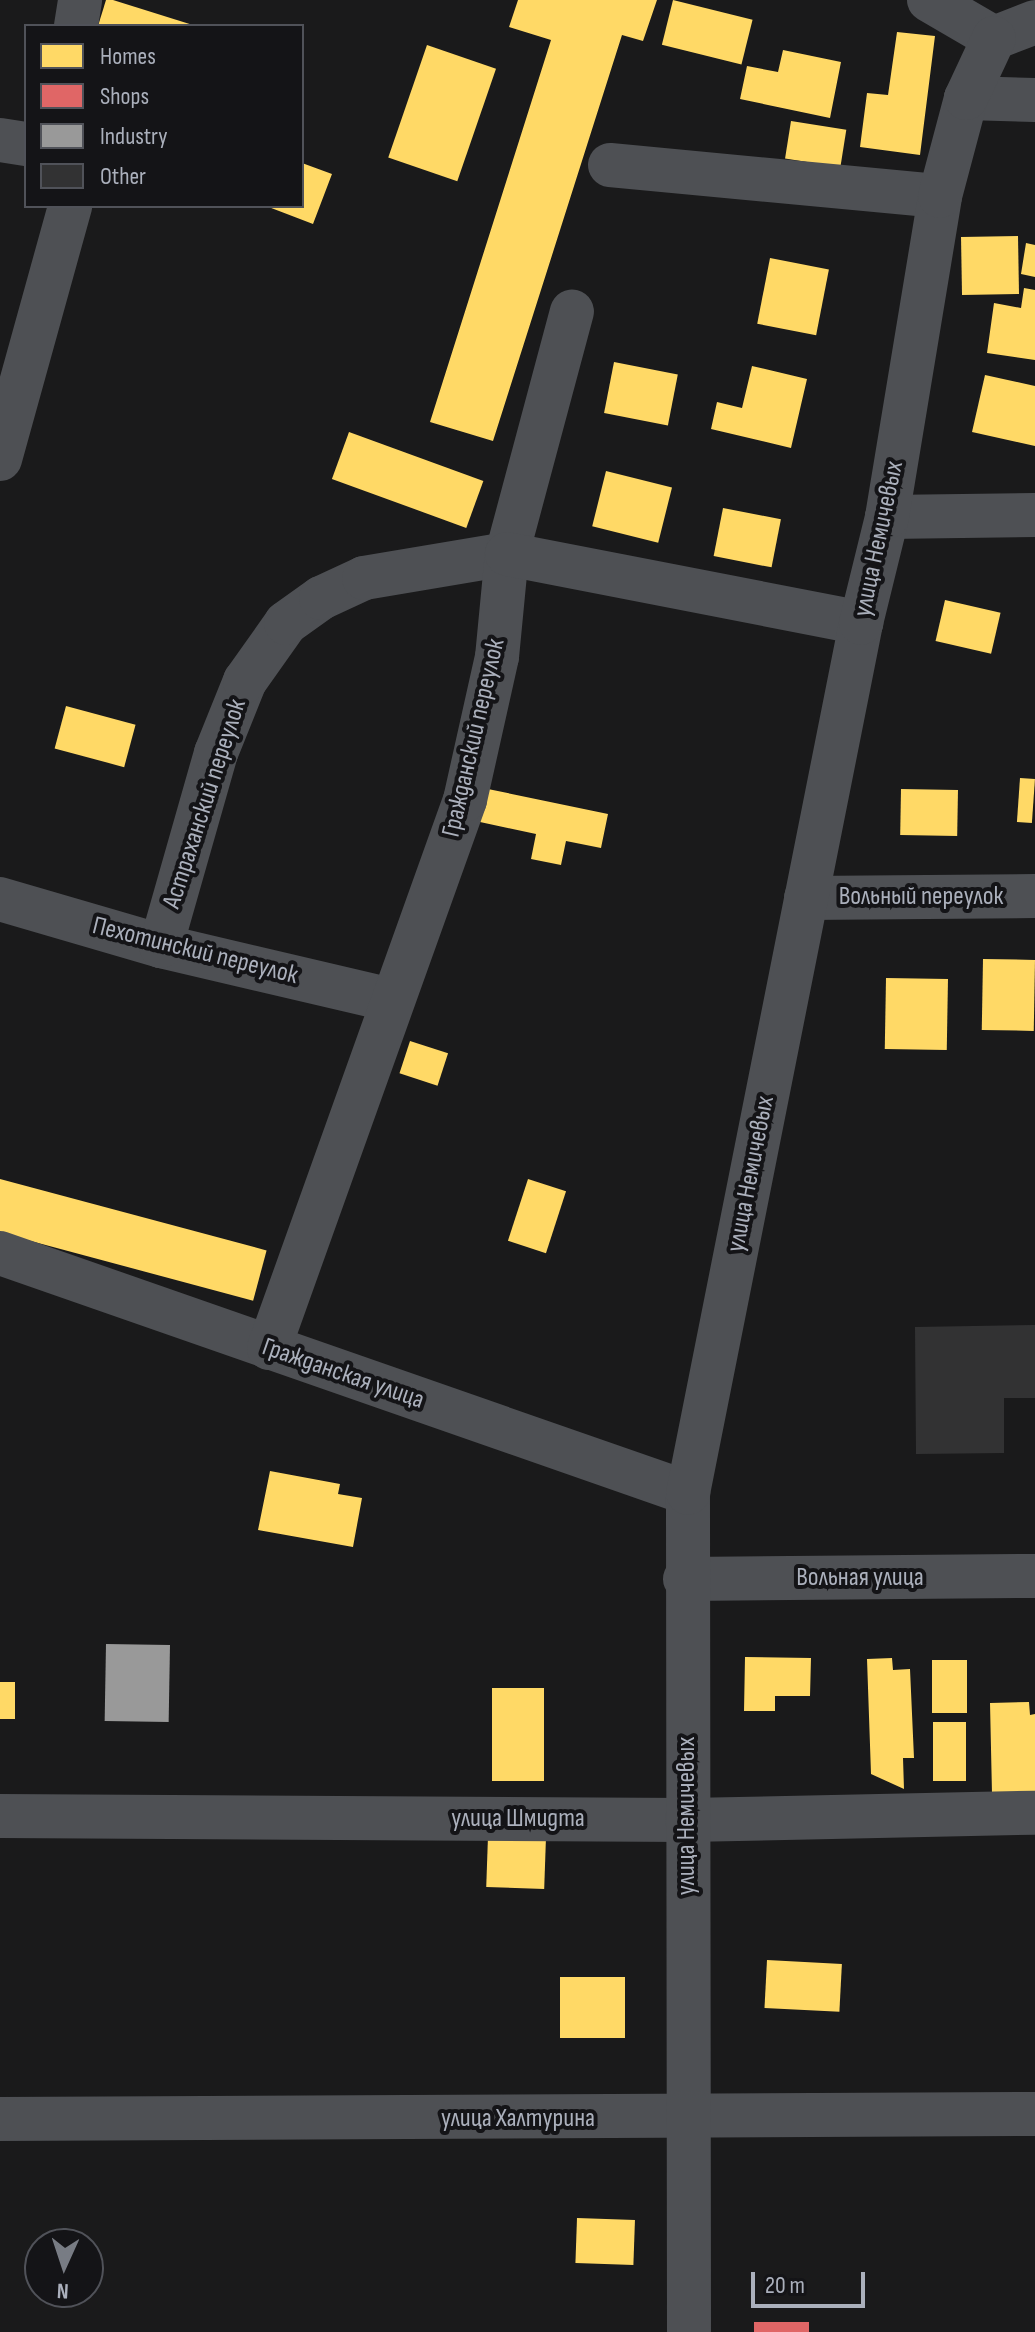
<!DOCTYPE html>
<meta charset="utf-8">
<style>
body{margin:0}
#map{position:relative;width:1035px;height:2332px;overflow:hidden;background:#1a1a1b;font-family:"Sofia Sans Condensed",sans-serif}
div>[style]{position:absolute}
.homes>*{inset:0;background:#ffd966;transform-origin:0 0}
.shops>*{inset:0;background:#e06666;transform-origin:0 0}
.industry>*{inset:0;background:#999;transform-origin:0 0}
.building>*{inset:0;background:#323233}
.minor>*{height:44px;margin:-22px;padding:0 22px;transform-origin:22px;border-radius:22px;background:#4e5054}
span{translate:-50% -50%;white-space:nowrap;text-align:center;line-height:1.15;-webkit-text-stroke:8px #141417;paint-order:stroke}
.street-label{font-size:26px;color:#abb0bc}
.legend{position:absolute;left:24px;top:24px;width:280px;height:184px;box-sizing:border-box;background:#141417;border:2px solid #505259;margin:0;padding:10px 14px;list-style:none;font-size:24px;color:#abb0bc}
.legend li{display:flex;align-items:center;gap:16px;height:40px}
.legend b{width:40px;border:2px solid #505259}
.north{position:absolute;left:24px;top:2228px;width:80px;height:80px;box-sizing:border-box;background:#141417;border:2px solid #505259;border-radius:50%;rotate:183deg;font-size:22px;font-weight:700;line-height:32px;text-align:center;color:#abb0bc}
.north::after{content:'';display:block;margin:auto;width:28px;height:36px;background:#787c84;clip-path:polygon(50% 0,100% 100%,50% 72%,0 100%)}
.scale{position:absolute;left:751px;top:2272px;width:114px;height:36px;box-sizing:border-box;border:4px solid #abb0bc;border-top:0;padding-left:10px;font-size:24px;line-height:28px;white-space:nowrap;color:#abb0bc;-webkit-text-stroke:6px #141417;paint-order:stroke}
</style>
<div id="map">
<div class="homes">
<div style="clip-path:polygon(106px 0,113px 0,196px 26px,98px 26px)"></div>
<div style="clip-path:polygon(518px 0,657px 0,643px 41px,622px 35px,493px 441px,430px 422px,551px 40px,509px 27px)"></div>
<div style="left:673px;top:0;width:82px;height:46px;rotate:14deg"></div>
<div style="clip-path:polygon(897px 32px,935px 36px,920px 155px,860px 147px,867px 93px,888px 95px)"></div>
<div style="left:427px;top:45px;width:73px;height:119px;rotate:19deg"></div>
<div style="clip-path:polygon(783px 50px,841px 62px,830px 118px,740px 99px,747px 66px,778px 72px)"></div>
<div style="left:791px;top:121px;width:56px;height:38px;rotate:9deg"></div>
<div style="clip-path:polygon(302px 163px,332px 174px,313px 224px,266px 206px,302px 206px)"></div>
<div style="left:1018px;top:236px;width:58px;height:57px;rotate:89deg"></div>
<div style="clip-path:polygon(1026px 243px,1035px 245px,1035px 277px,1021px 274px)"></div>
<div style="left:770px;top:258px;width:60px;height:67px;rotate:11deg"></div>
<div style="clip-path:polygon(1024px 288px,1035px 290px,1035px 360px,987px 353px,994px 303px,1021px 308px)"></div>
<div style="left:614px;top:362px;width:65px;height:52px;rotate:11deg"></div>
<div style="clip-path:polygon(752px 366px,807px 379px,791px 448px,711px 429px,717px 402px,742px 408px)"></div>
<div style="clip-path:polygon(985px 375px,1035px 386px,1035px 446px,972px 432px)"></div>
<div style="left:349px;top:432px;width:143px;height:50px;rotate:20deg"></div>
<div style="left:606px;top:471px;width:68px;height:57px;rotate:14deg"></div>
<div style="left:723px;top:508px;width:59px;height:49px;rotate:11deg"></div>
<div style="left:945px;top:600px;width:57px;height:42px;rotate:13deg"></div>
<div style="left:66px;top:706px;width:72px;height:44px;rotate:15deg"></div>
<div style="left:1020px;top:778px;width:15px;height:44px;rotate:4deg"></div>
<div style="clip-path:polygon(488px 789px,608px 814px,601px 848px,566px 841px,561px 865px,531px 859px,536px 834px,480px 822px)"></div>
<div style="left:901px;top:789px;width:57px;height:46px;rotate:1deg"></div>
<div style="left:983px;top:959px;width:52px;height:71px;rotate:1deg"></div>
<div style="left:886px;top:978px;width:62px;height:71px;rotate:1deg"></div>
<div style="left:410px;top:1041px;width:40px;height:34px;rotate:18deg"></div>
<div style="left:0;top:1179px;width:276px;height:52px;rotate:15deg"></div>
<div style="left:528px;top:1179px;width:40px;height:65px;rotate:18deg"></div>
<div style="clip-path:polygon(270px 1471px,340px 1484px,338px 1494px,362px 1498px,353px 1547px,258px 1530px)"></div>
<div style="clip-path:polygon(745px 1657px,811px 1658px,810px 1696px,775px 1696px,775px 1711px,744px 1711px)"></div>
<div style="clip-path:polygon(892px 1658px,893px 1670px,910px 1669px,914px 1758px,903px 1758px,904px 1789px,871px 1774px,867px 1659px)"></div>
<div style="left:932px;top:1660px;width:35px;height:53px"></div>
<div style="left:0;top:1682px;width:15px;height:37px"></div>
<div style="left:492px;top:1688px;width:52px;height:93px"></div>
<div style="clip-path:polygon(1029px 1702px,1030px 1715px,1035px 1714px,1035px 1793px,992px 1794px,990px 1703px)"></div>
<div style="left:933px;top:1722px;width:33px;height:59px"></div>
<div style="left:488px;top:1836px;width:58px;height:51px;rotate:2deg"></div>
<div style="left:767px;top:1960px;width:75px;height:48px;rotate:3deg"></div>
<div style="left:560px;top:1977px;width:65px;height:61px"></div>
<div style="left:577px;top:2218px;width:58px;height:45px;rotate:2deg"></div>
</div>
<div class="shops">
<div style="left:754px;top:2322px;width:55px;height:10px"></div>
</div>
<div class="industry">
<div style="left:106px;top:1644px;width:64px;height:77px;rotate:1deg"></div>
</div>
<div class="building">
<div style="clip-path:polygon(1035px 1325px,1035px 1398px,1004px 1398px,1004px 1453px,916px 1454px,915px 1327px)"></div>
</div>
<div class="minor">
<div style="left:929px;top:0;width:75px;rotate:30.3deg"></div>
<div style="left:76px;top:26px;width:26px;rotate:-81deg"></div>
<div style="left:994px;top:38px;width:44px;rotate:-21.3deg"></div>
<div style="left:966px;top:98px;width:69px;rotate:1.7deg"></div>
<div style="left:0;top:140px;width:26px;rotate:9deg"></div>
<div style="left:610px;top:165px;width:331px;rotate:5.4deg"></div>
<div style="left:0;top:459px;width:263px;rotate:-74.5deg"></div>
<div style="left:887px;top:517px;width:148px;rotate:-0.8deg"></div>
<div style="left:806px;top:898px;width:229px;rotate:-0.5deg"></div>
<div style="left:0;top:899px;width:168px;rotate:16.3deg"></div>
<div style="left:161px;top:946px;width:236px;rotate:13.2deg"></div>
<div style="left:161px;top:946px;width:201px;rotate:-74.1deg"></div>
<div style="left:216px;top:753px;width:78px;rotate:-68.1deg"></div>
<div style="left:245px;top:681px;width:71px;rotate:-54.7deg"></div>
<div style="left:286px;top:623px;width:43px;rotate:-35.5deg"></div>
<div style="left:321px;top:598px;width:47px;rotate:-24.9deg"></div>
<div style="left:364px;top:578px;width:145px;rotate:-9.5deg"></div>
<div style="left:507px;top:554px;width:251px;rotate:-75deg"></div>
<div style="left:0;top:1253px;width:729px;rotate:19.23deg"></div>
<div style="left:269px;top:1348px;width:582px;rotate:-70.32deg"></div>
<div style="left:465px;top:800px;width:147px;rotate:-77.4deg"></div>
<div style="left:497px;top:657px;width:103px;rotate:-84.5deg"></div>
<div style="left:507px;top:554px;width:361px;rotate:11deg"></div>
<div style="left:685px;top:1579px;width:350px;rotate:-0.5deg"></div>
<div style="left:0;top:1816px;width:687px;rotate:0.33deg"></div>
<div style="left:687px;top:1820px;width:348px;rotate:-1.2deg"></div>
<div style="left:0;top:2119px;width:1035px;rotate:-0.28deg"></div>
<div style="left:689px;top:2332px;width:839px;rotate:-90.07deg"></div>
<div style="left:688px;top:1493px;width:887px;rotate:-78.75deg"></div>
<div style="left:861px;top:623px;width:109px;rotate:-76.2deg"></div>
<div style="left:887px;top:517px;width:325px;rotate:-80.6deg"></div>
<div style="left:940px;top:196px;width:101px;rotate:-75.1deg"></div>
<div style="left:966px;top:98px;width:66px;rotate:-65deg"></div>
</div>
<div class="street-label">
<span style="left:879px;top:539px;rotate:-78deg">улица Немичевых</span>
<span style="left:474px;top:738px;rotate:-77deg">Гражданский переулок</span>
<span style="left:205px;top:804px;rotate:-72deg">Астраханский переулок</span>
<span style="left:921px;top:897px">Вольный переулок</span>
<span style="left:195px;top:951px;rotate:14deg">Пехотинский переулок</span>
<span style="left:751px;top:1174px;rotate:-79deg">улица Немичевых</span>
<span style="left:343px;top:1374px;rotate:19deg">Гражданская улица</span>
<span style="left:860px;top:1578px">Вольная улица</span>
<span style="left:687px;top:1816px;rotate:-90deg">улица Немичевых</span>
<span style="left:518px;top:1819px">улица Шмидта</span>
<span style="left:518px;top:2119px">улица Халтурина</span>
</div>
<ul class="legend">
<li><b style="height:22px;background:#ffd966"></b>Homes</li>
<li><b style="height:22px;background:#e06666"></b>Shops</li>
<li><b style="height:22px;background:#999"></b>Industry</li>
<li><b style="height:22px;background:#323233"></b>Other</li>
</ul>
<div class="north">N</div>
<div class="scale">20 m</div>
</div>
